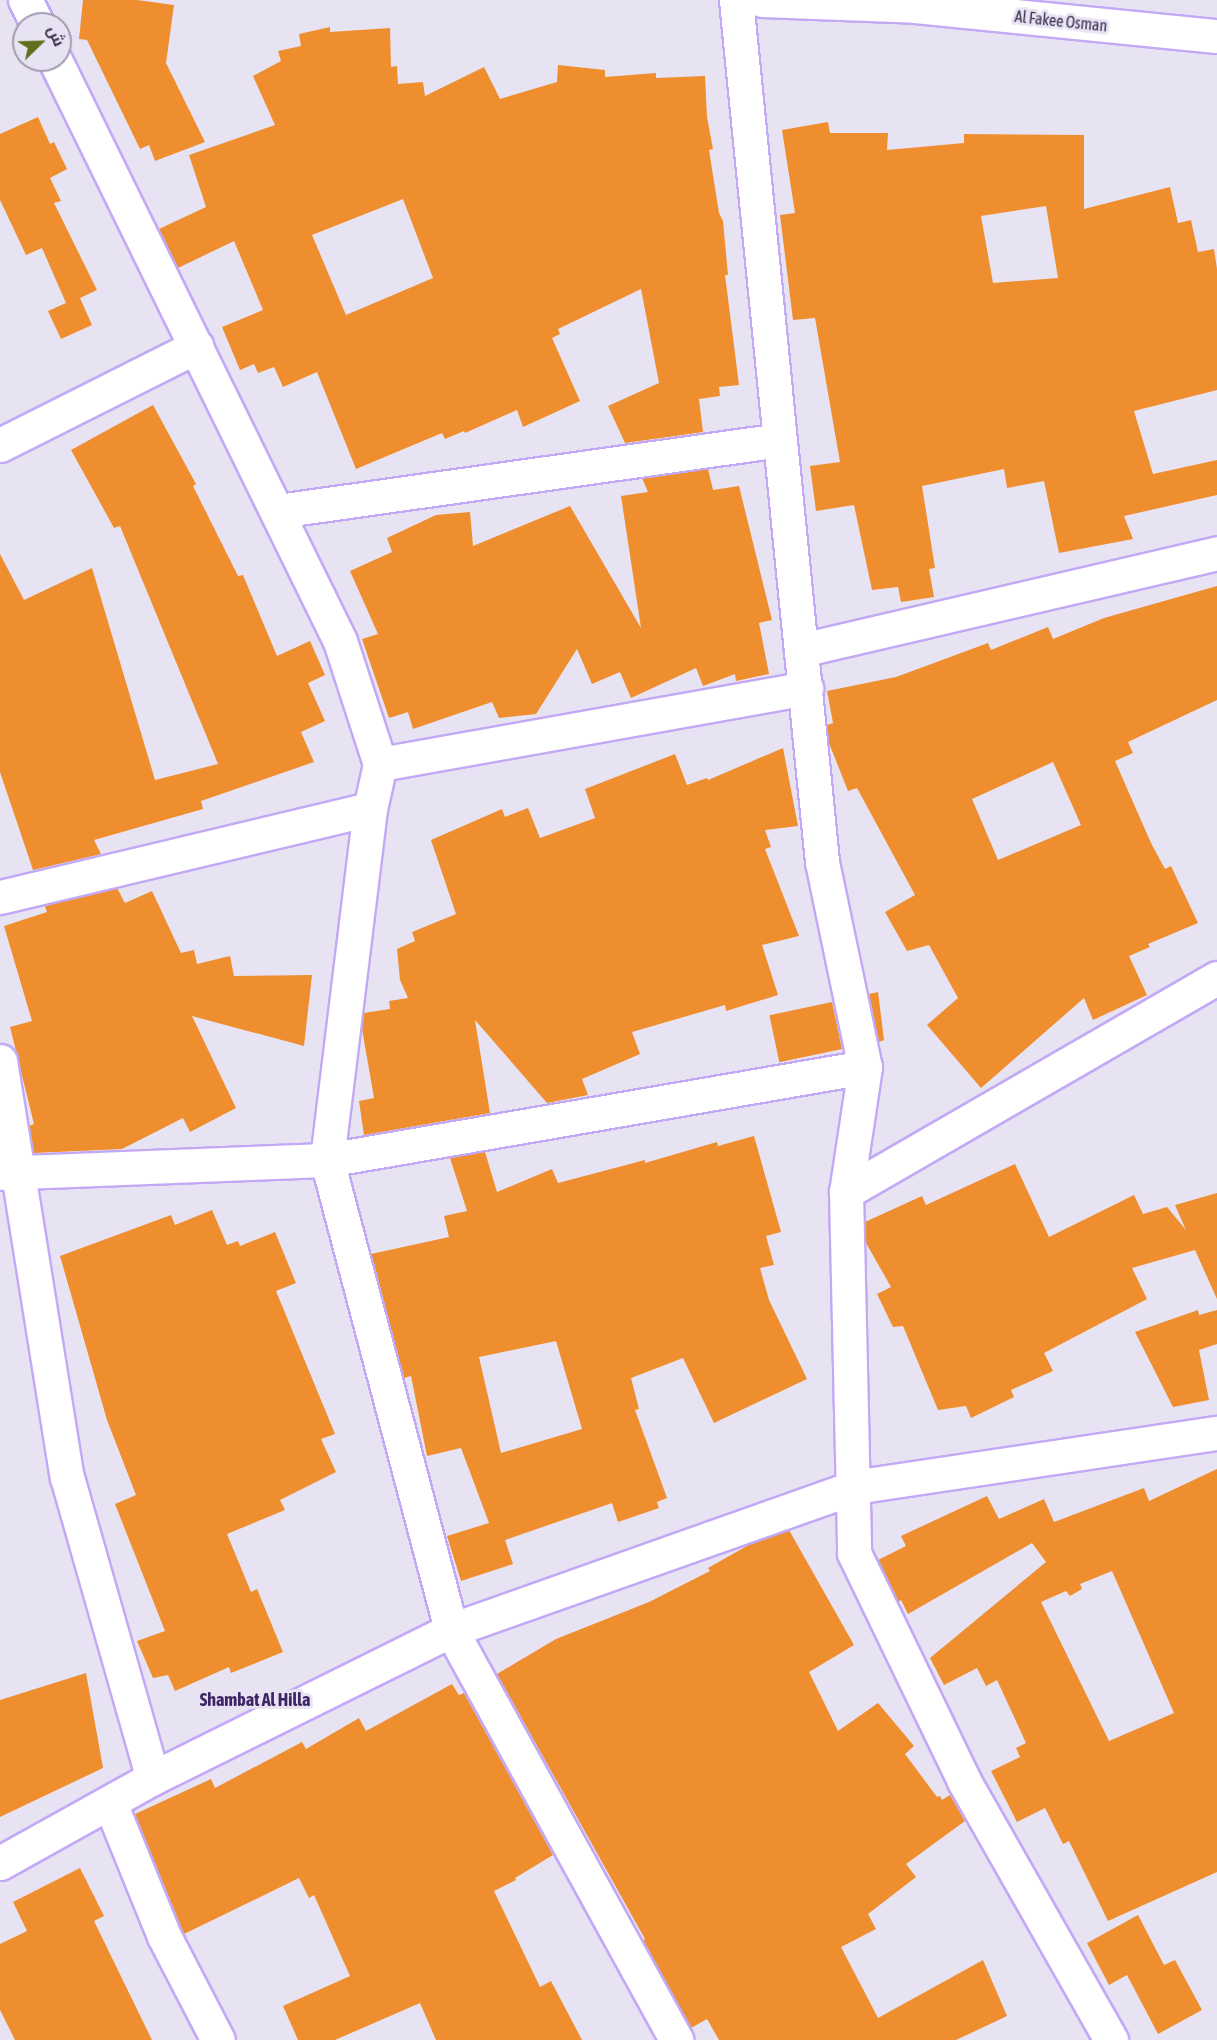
<!DOCTYPE html>
<meta charset="utf-8">
<style>
body{margin:0}
#map{position:relative;width:1217px;height:2040px;overflow:hidden;background:#e8e3f3;font-family:"Asap Condensed",Cairo,sans-serif}
div>[style]{position:absolute}
.building>*{inset:0;background:#ef8e2f;transform-origin:0 0}
.roads{filter:drop-shadow(2px 0 #c3a9f5) drop-shadow(-2px 0 #c3a9f5) drop-shadow(0 2px #c3a9f5) drop-shadow(0 -2px #c3a9f5)}
.street>*{height:33px;margin:-16.5px;padding:0 16.5px;transform-origin:16.5px;border-radius:16.5px;background:#fff}
.secondary>*{height:33px;margin:-16.5px;padding:0 16.5px;transform-origin:16.5px;border-radius:16.5px;background:#fff}
span{translate:-50% -50%;white-space:nowrap;text-align:center;line-height:1.15;-webkit-text-stroke:6px #e8e3f3;paint-order:stroke}
.street-label{font-size:16px;color:#392e4c}
.neighbourhood-label{font-size:18px;color:#3f2565;font-weight:700}
.north{position:absolute;left:12px;top:12px;width:60px;height:60px;box-sizing:border-box;background:#e8e3f3;border:2px solid #a29bb0;border-radius:50%;rotate:67deg;font-size:16px;font-weight:700;line-height:24px;text-align:center;color:#392e4c}
.north::after{content:'';display:block;margin:auto;width:21px;height:27px;background:#5f6f1b;clip-path:polygon(50% 0,100% 100%,50% 72%,0 100%)}
</style>
<div id="map">
<div class="building">
<div style="clip-path:polygon(83px 0,137px 0,174px 5px,166px 63px,205px 142px,155px 161px,149px 145px,140px 149px,87px 40px,79px 39px)"></div>
<div style="clip-path:polygon(evenodd,330px 27px,330px 32px,390px 28px,391px 67px,397px 66px,398px 84px,423px 82px,425px 96px,484px 67px,500px 99px,557px 82px,558px 65px,605px 70px,605px 77px,656px 73px,656px 78px,705px 76px,707px 117px,713px 149px,709px 150px,719px 213px,723px 221px,728px 275px,725px 275px,739px 385px,719px 387px,720px 396px,699px 399px,703px 432px,625px 443px,608px 406px,659px 383px,641px 289px,558px 329px,560px 334px,552px 338px,580px 401px,523px 427px,517px 410px,465px 433px,464px 431px,445px 439px,442px 433px,356px 469px,317px 372px,283px 387px,274px 367px,258px 373px,254px 364px,240px 370px,222px 327px,263px 310px,234px 241px,178px 268px,159px 229px,206px 207px,189px 155px,275px 125px,253px 76px,281px 61px,278px 51px,301px 46px,299px 34px,330px 27px,403px 199px,433px 278px,346px 315px,312px 235px,403px 199px)"></div>
<div style="clip-path:polygon(38px 117px,50px 144px,54px 142px,67px 169px,50px 178px,61px 201px,54px 203px,97px 290px,80px 298px,92px 325px,61px 339px,48px 311px,66px 303px,42px 248px,26px 255px,0 200px,0 134px)"></div>
<div style="clip-path:polygon(evenodd,828px 122px,830px 133px,888px 133px,887px 150px,964px 143px,964px 134px,1084px 135px,1084px 209px,1170px 187px,1178px 223px,1191px 220px,1198px 252px,1214px 249px,1217px 269px,1217px 390px,1134px 411px,1153px 474px,1217px 460px,1217px 495px,1124px 516px,1133px 539px,1059px 553px,1044px 481px,1007px 488px,1004px 469px,922px 486px,935px 568px,929px 569px,934px 597px,901px 602px,898px 587px,872px 590px,854px 505px,816px 511px,810px 466px,840px 462px,815px 318px,793px 320px,780px 215px,795px 213px,782px 130px,828px 122px,1046px 206px,1058px 278px,993px 283px,981px 216px,1046px 206px)"></div>
<div style="clip-path:polygon(153px 405px,196px 484px,193px 486px,238px 576px,243px 575px,277px 656px,310px 641px,325px 675px,308px 683px,325px 721px,301px 732px,314px 762px,201px 801px,203px 809px,94px 840px,101px 854px,33px 870px,0 772px,0 554px,24px 600px,92px 568px,155px 780px,218px 764px,120px 526px,114px 528px,71px 450px)"></div>
<div style="clip-path:polygon(708px 469px,713px 490px,739px 486px,772px 620px,759px 623px,769px 674px,736px 681px,735px 674px,703px 686px,696px 668px,631px 698px,620px 672px,592px 684px,577px 649px,536px 714px,499px 718px,492px 702px,413px 729px,408px 712px,389px 718px,362px 639px,378px 634px,350px 571px,392px 552px,387px 538px,436px 515px,470px 512px,473px 546px,570px 506px,641px 628px,621px 496px,648px 492px,642px 478px)"></div>
<div style="clip-path:polygon(evenodd,1217px 586px,1217px 700px,1128px 742px,1133px 753px,1115px 761px,1151px 843px,1165px 869px,1171px 866px,1198px 923px,1148px 944px,1150px 947px,1129px 956px,1147px 995px,1093px 1020px,1084px 998px,981px 1088px,927px 1025px,958px 998px,929px 945px,907px 951px,885px 912px,915px 895px,857px 788px,848px 791px,829px 743px,827px 725px,833px 723px,827px 691px,896px 677px,988px 643px,991px 650px,1048px 627px,1053px 639px,1104px 618px,1217px 586px,1053px 762px,1081px 825px,998px 860px,972px 799px,1053px 762px)"></div>
<div style="clip-path:polygon(783px 748px,798px 826px,765px 830px,771px 847px,765px 849px,799px 936px,762px 945px,778px 995px,726px 1011px,725px 1005px,632px 1032px,640px 1054px,582px 1079px,588px 1095px,547px 1103px,475px 1020px,490px 1113px,364px 1135px,359px 1101px,374px 1098px,362px 1029px,364px 1013px,390px 1009px,389px 1001px,408px 998px,400px 980px,397px 949px,415px 941px,412px 932px,456px 914px,431px 840px,502px 809px,505px 817px,528px 808px,540px 838px,595px 818px,585px 789px,675px 754px,687px 785px,707px 778px,708px 780px)"></div>
<div style="clip-path:polygon(117px 888px,125px 903px,152px 891px,181px 953px,194px 950px,197px 964px,230px 956px,234px 976px,312px 975px,304px 1046px,192px 1016px,236px 1108px,190px 1132px,183px 1118px,122px 1149px,34px 1153px,29px 1126px,34px 1124px,10px 1027px,32px 1021px,4px 926px,47px 912px,45px 906px)"></div>
<div style="clip-path:polygon(878px 992px,884px 1040px,879px 1042px,869px 994px)"></div>
<div style="left:832px;top:1002px;width:48px;height:64px;rotate:78deg"></div>
<div style="clip-path:polygon(evenodd,754px 1136px,781px 1232px,766px 1236px,774px 1265px,760px 1268px,769px 1300px,807px 1379px,714px 1423px,683px 1358px,631px 1378px,639px 1409px,635px 1410px,667px 1498px,657px 1502px,659px 1508px,618px 1522px,612px 1503px,505px 1540px,513px 1564px,461px 1581px,447px 1536px,489px 1523px,461px 1448px,427px 1456px,411px 1376px,404px 1378px,371px 1254px,449px 1237px,444px 1216px,467px 1211px,450px 1158px,485px 1152px,497px 1192px,552px 1169px,558px 1183px,645px 1160px,645px 1163px,717px 1142px,718px 1146px,754px 1136px,556px 1341px,582px 1429px,501px 1453px,479px 1357px,556px 1341px)"></div>
<div style="clip-path:polygon(1015px 1164px,1049px 1237px,1134px 1195px,1143px 1214px,1167px 1207px,1186px 1230px,1175px 1205px,1217px 1193px,1217px 1299px,1195px 1250px,1132px 1268px,1147px 1299px,1044px 1353px,1053px 1371px,1011px 1390px,1014px 1397px,971px 1418px,966px 1406px,938px 1410px,903px 1326px,893px 1327px,877px 1294px,891px 1287px,866px 1243px,865px 1222px,922px 1196px,926px 1205px)"></div>
<div style="clip-path:polygon(212px 1210px,227px 1245px,238px 1241px,240px 1246px,275px 1232px,296px 1283px,276px 1291px,335px 1434px,321px 1439px,336px 1472px,280px 1500px,285px 1510px,227px 1534px,251px 1592px,257px 1589px,283px 1652px,231px 1673px,229px 1667px,175px 1691px,168px 1675px,153px 1678px,137px 1641px,165px 1631px,115px 1504px,136px 1495px,107px 1420px,60px 1256px,171px 1215px,175px 1225px)"></div>
<div style="clip-path:polygon(1198px 1310px,1199px 1315px,1217px 1310px,1217px 1344px,1199px 1350px,1209px 1400px,1173px 1407px,1135px 1332px)"></div>
<div style="clip-path:polygon(evenodd,1217px 1469px,1217px 1872px,1108px 1921px,1069px 1841px,1063px 1844px,1045px 1808px,1017px 1822px,991px 1771px,1020px 1757px,1016px 1748px,1026px 1743px,997px 1680px,986px 1686px,977px 1668px,944px 1685px,930px 1658px,1046px 1562px,1032px 1543px,908px 1614px,901px 1600px,898px 1602px,878px 1560px,906px 1546px,901px 1536px,987px 1496px,999px 1519px,1044px 1499px,1054px 1522px,1144px 1488px,1149px 1501px,1217px 1469px,1112px 1571px,1174px 1713px,1109px 1741px,1041px 1602px,1066px 1591px,1070px 1596px,1082px 1589px,1080px 1584px,1112px 1571px)"></div>
<div style="clip-path:polygon(789px 1530px,854px 1645px,809px 1672px,838px 1731px,878px 1703px,914px 1746px,905px 1754px,937px 1797px,940px 1796px,942px 1800px,950px 1795px,965px 1821px,906px 1864px,916px 1877px,868px 1914px,876px 1929px,841px 1947px,878px 2018px,983px 1960px,1007px 2016px,956px 2040px,719px 2040px,707px 2019px,691px 2028px,643px 1940px,645px 1939px,497px 1674px,556px 1639px,649px 1602px,710px 1571px,708px 1568px,754px 1542px)"></div>
<div style="clip-path:polygon(86px 1673px,103px 1768px,0 1817px,0 1700px)"></div>
<div style="clip-path:polygon(452px 1684px,459px 1695px,464px 1693px,553px 1855px,515px 1878px,516px 1880px,494px 1891px,540px 1987px,551px 1981px,582px 2040px,436px 2040px,420px 2003px,335px 2040px,298px 2040px,283px 2006px,350px 1976px,314px 1895px,309px 1898px,299px 1878px,184px 1934px,135px 1814px,211px 1779px,215px 1788px,302px 1742px,306px 1749px,359px 1718px,366px 1731px)"></div>
<div style="clip-path:polygon(80px 1868px,104px 1916px,94px 1921px,152px 2040px,15px 2040px,0 2010px,0 1944px,27px 1931px,13px 1902px)"></div>
<div style="clip-path:polygon(1138px 1915px,1164px 1965px,1175px 1960px,1202px 2010px,1158px 2034px,1127px 1975px,1109px 1985px,1087px 1943px)"></div>
</div>
<div class="roads">
<div class="street">
<div style="left:25px;top:0;width:27px;rotate:63deg"></div>
<div style="left:736px;top:0;width:866px;rotate:84.3deg"></div>
<div style="left:822px;top:862px;width:209px;rotate:78.2deg"></div>
<div style="left:865px;top:1067px;width:126px;rotate:98.6deg"></div>
<div style="left:846px;top:1192px;width:361px;rotate:88.7deg"></div>
<div style="left:854px;top:1553px;width:253px;rotate:64.2deg"></div>
<div style="left:964px;top:1781px;width:298px;rotate:60.4deg"></div>
<div style="left:55px;top:60px;width:647px;rotate:63.87deg"></div>
<div style="left:340px;top:641px;width:129px;rotate:72deg"></div>
<div style="left:380px;top:764px;width:46px;rotate:102.5deg"></div>
<div style="left:370px;top:809px;width:354px;rotate:97deg"></div>
<div style="left:327px;top:1160px;width:486px;rotate:75.2deg"></div>
<div style="left:451px;top:1630px;width:468px;rotate:61.2deg"></div>
<div style="left:0;top:445px;width:220px;rotate:-26.7deg"></div>
<div style="left:278px;top:511px;width:507px;rotate:-8.05deg"></div>
<div style="left:801px;top:650px;width:427px;rotate:-13.1deg"></div>
<div style="left:380px;top:764px;width:433px;rotate:-10.1deg"></div>
<div style="left:0;top:897px;width:380px;rotate:-13.4deg"></div>
<div style="left:0;top:1061px;width:421px;rotate:80.9deg"></div>
<div style="left:67px;top:1477px;width:313px;rotate:74.1deg"></div>
<div style="left:0;top:1173px;width:327px;rotate:-2.3deg"></div>
<div style="left:327px;top:1160px;width:546px;rotate:-9.81deg"></div>
<div style="left:846px;top:1192px;width:428px;rotate:-30deg"></div>
<div style="left:110px;top:1803px;width:144px;rotate:67.9deg"></div>
<div style="left:164px;top:1936px;width:117px;rotate:62.6deg"></div>
<div style="left:0;top:1863px;width:175px;rotate:-29.1deg"></div>
<div style="left:153px;top:1778px;width:333px;rotate:-26.4deg"></div>
<div style="left:451px;top:1630px;width:428px;rotate:-19.5deg"></div>
<div style="left:854px;top:1487px;width:367px;rotate:-8.5deg"></div>
</div>
<div class="secondary">
<div style="left:762px;top:0;width:153px;rotate:2.2deg"></div>
<div style="left:915px;top:6px;width:303px;rotate:5.7deg"></div>
</div>
</div>
<div class="street-label">
<span style="left:1061px;top:21px;rotate:6deg">Al Fakee Osman</span>
</div>
<div class="neighbourhood-label">
<span style="left:255px;top:1700px">Shambat Al Hilla</span>
</div>
<div class="north">ش</div>
</div>
